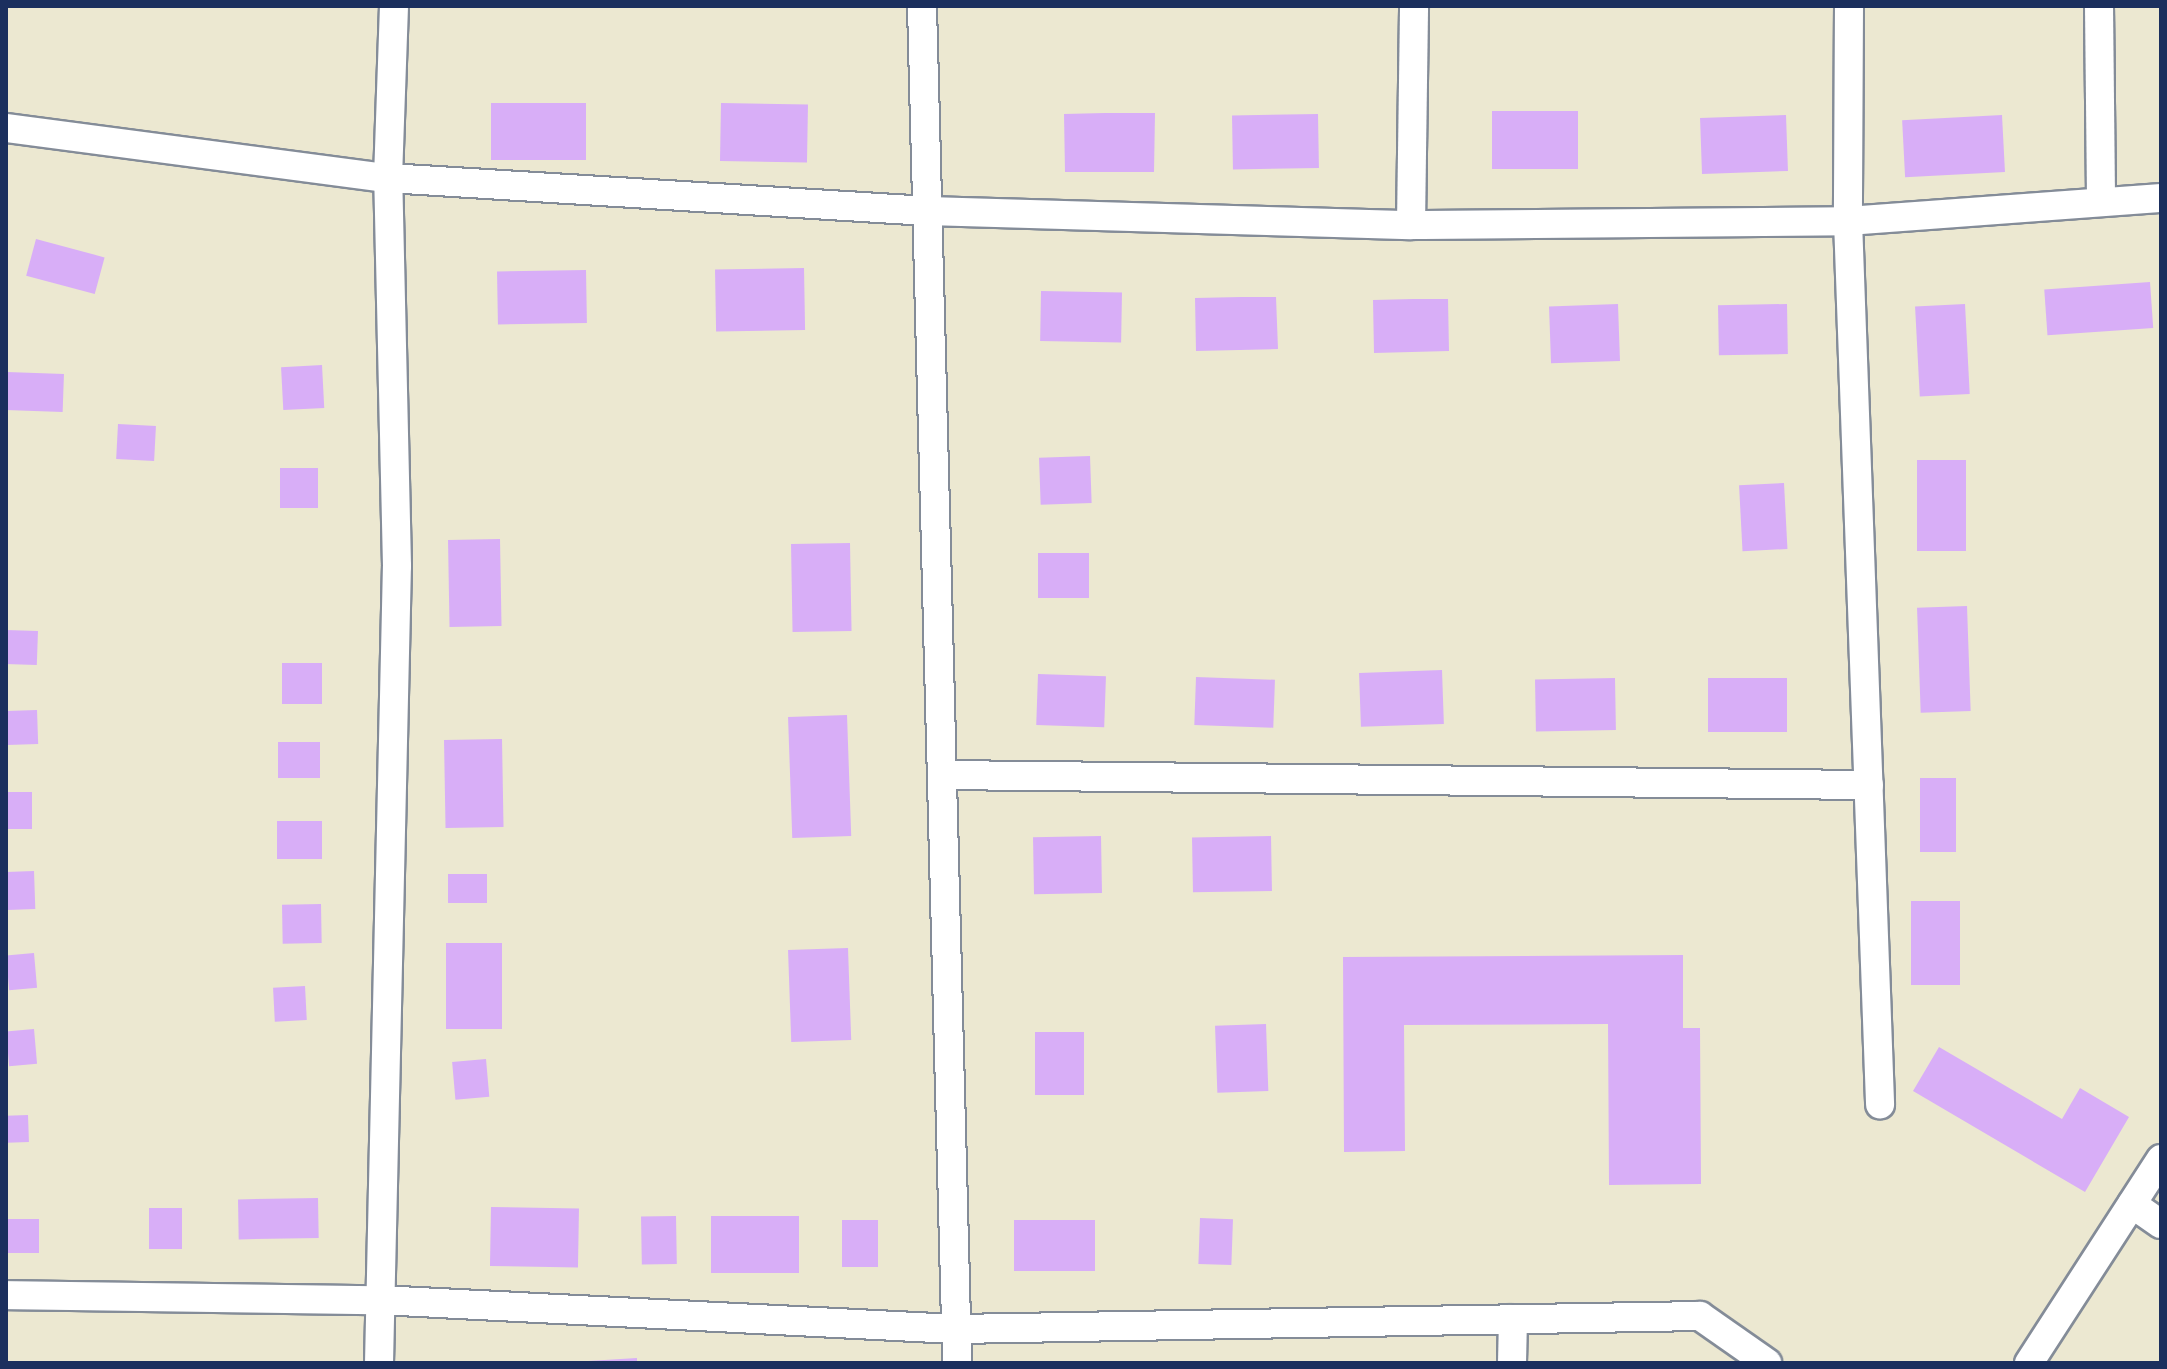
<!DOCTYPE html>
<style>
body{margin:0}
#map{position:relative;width:2167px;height:1369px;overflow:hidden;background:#ece8d1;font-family:Vollkorn,serif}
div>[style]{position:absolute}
.building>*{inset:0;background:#d8aef7;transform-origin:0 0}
.roads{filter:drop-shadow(2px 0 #848c98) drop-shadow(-2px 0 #848c98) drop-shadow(0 2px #848c98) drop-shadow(0 -2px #848c98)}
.street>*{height:28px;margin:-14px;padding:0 14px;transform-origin:14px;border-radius:14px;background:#fff}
span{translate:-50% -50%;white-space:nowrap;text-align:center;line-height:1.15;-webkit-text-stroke:6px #f6f6f2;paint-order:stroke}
.frame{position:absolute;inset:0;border:8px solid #1b2f5e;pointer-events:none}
</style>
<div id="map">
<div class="building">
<div style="left:586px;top:103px;width:57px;height:95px;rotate:90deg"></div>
<div style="left:721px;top:103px;width:87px;height:58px;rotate:1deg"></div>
<div style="left:1492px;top:111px;width:86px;height:58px"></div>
<div style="clip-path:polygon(1105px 113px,1155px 113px,1154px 172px,1065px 172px,1064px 114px)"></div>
<div style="left:1318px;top:114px;width:54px;height:86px;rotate:89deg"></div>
<div style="left:1786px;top:115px;width:56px;height:86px;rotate:88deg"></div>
<div style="left:2002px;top:115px;width:57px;height:100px;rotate:87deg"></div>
<div style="left:36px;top:239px;width:71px;height:38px;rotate:15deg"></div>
<div style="left:804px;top:268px;width:62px;height:89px;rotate:89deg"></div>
<div style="left:586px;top:270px;width:53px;height:89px;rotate:89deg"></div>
<div style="left:2150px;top:282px;width:46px;height:106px;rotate:86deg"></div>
<div style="left:1041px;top:291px;width:81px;height:50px;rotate:1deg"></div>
<div style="clip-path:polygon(1241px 297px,1276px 297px,1278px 349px,1196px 351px,1195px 298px)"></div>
<div style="clip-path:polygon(1413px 299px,1448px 299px,1449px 351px,1374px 353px,1373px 300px)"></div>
<div style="left:1618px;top:304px;width:57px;height:69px;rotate:88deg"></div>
<div style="left:1787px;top:304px;width:50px;height:69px;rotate:89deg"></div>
<div style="left:1965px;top:304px;width:90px;height:50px;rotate:87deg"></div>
<div style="left:322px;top:365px;width:43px;height:41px;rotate:87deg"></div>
<div style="left:7px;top:372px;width:57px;height:38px;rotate:2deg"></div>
<div style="left:118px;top:424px;width:38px;height:35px;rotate:3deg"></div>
<div style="left:1090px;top:456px;width:47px;height:51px;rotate:88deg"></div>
<div style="left:1917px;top:460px;width:49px;height:91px"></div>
<div style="left:318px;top:468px;width:40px;height:38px;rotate:90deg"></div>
<div style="left:1784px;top:483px;width:66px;height:45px;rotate:87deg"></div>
<div style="left:500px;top:539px;width:87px;height:52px;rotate:89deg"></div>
<div style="left:850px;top:543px;width:88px;height:59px;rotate:89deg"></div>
<div style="left:1089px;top:553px;width:45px;height:51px;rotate:90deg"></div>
<div style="left:1967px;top:606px;width:105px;height:50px;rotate:88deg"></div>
<div style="left:6px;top:630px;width:32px;height:34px;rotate:2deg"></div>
<div style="left:322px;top:663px;width:41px;height:40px;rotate:90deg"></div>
<div style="left:1442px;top:670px;width:54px;height:83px;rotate:88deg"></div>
<div style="left:1038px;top:674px;width:68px;height:51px;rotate:2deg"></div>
<div style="left:1196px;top:677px;width:79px;height:48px;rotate:2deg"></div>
<div style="left:1615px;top:678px;width:52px;height:80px;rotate:89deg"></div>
<div style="left:1708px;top:678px;width:79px;height:54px"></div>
<div style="left:37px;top:710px;width:34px;height:31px;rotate:88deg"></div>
<div style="left:847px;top:715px;width:121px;height:59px;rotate:88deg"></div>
<div style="left:502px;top:739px;width:88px;height:58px;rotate:89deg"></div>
<div style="left:278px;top:742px;width:42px;height:36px"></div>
<div style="left:1920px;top:778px;width:36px;height:74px"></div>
<div style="left:32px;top:792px;width:37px;height:26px;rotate:90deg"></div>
<div style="left:277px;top:821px;width:45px;height:38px"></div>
<div style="left:1101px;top:836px;width:57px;height:68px;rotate:89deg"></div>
<div style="left:1271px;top:836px;width:55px;height:79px;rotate:89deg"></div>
<div style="left:34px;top:871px;width:38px;height:28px;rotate:88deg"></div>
<div style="left:448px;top:874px;width:39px;height:29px"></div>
<div style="left:1911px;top:901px;width:49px;height:84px"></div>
<div style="left:321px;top:904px;width:39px;height:39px;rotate:89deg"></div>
<div style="left:446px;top:943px;width:56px;height:86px"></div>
<div style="left:848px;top:948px;width:92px;height:60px;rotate:88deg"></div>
<div style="left:34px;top:953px;width:35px;height:28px;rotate:85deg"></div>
<div style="clip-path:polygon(1683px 955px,1683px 1028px,1700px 1028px,1701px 1184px,1609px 1185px,1608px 1024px,1404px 1025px,1405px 1151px,1344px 1152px,1343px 957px)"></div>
<div style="left:305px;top:986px;width:34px;height:32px;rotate:87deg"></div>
<div style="left:1266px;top:1024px;width:67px;height:51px;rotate:88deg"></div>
<div style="left:34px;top:1029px;width:35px;height:28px;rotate:85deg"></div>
<div style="left:1035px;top:1032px;width:49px;height:63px"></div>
<div style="clip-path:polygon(1939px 1047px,2062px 1119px,2080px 1088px,2129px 1117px,2085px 1192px,1913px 1091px)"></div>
<div style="left:486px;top:1059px;width:38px;height:34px;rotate:85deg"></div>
<div style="left:28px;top:1115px;width:27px;height:22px;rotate:88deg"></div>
<div style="left:318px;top:1198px;width:40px;height:80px;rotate:89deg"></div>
<div style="left:491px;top:1207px;width:88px;height:59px;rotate:1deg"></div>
<div style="left:149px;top:1208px;width:33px;height:41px"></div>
<div style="left:676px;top:1216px;width:48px;height:35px;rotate:89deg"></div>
<div style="left:799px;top:1216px;width:57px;height:88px;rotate:90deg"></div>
<div style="left:1200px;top:1218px;width:33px;height:46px;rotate:2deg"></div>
<div style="left:6px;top:1219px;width:33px;height:34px"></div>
<div style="left:842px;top:1220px;width:36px;height:47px"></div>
<div style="left:1095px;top:1220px;width:51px;height:81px;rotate:90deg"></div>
<div style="clip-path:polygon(637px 1358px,637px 1363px,588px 1363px,588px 1361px)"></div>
</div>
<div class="roads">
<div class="street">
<div style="left:922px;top:6px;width:1357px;rotate:88.52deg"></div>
<div style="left:1849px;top:6px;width:215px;rotate:90.3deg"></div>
<div style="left:1848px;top:221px;width:884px;rotate:87.92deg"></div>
<div style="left:2099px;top:6px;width:196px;rotate:89.4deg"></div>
<div style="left:6px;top:128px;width:385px;rotate:7.5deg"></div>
<div style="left:388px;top:178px;width:541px;rotate:3.5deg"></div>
<div style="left:928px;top:211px;width:483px;rotate:1.7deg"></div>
<div style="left:1411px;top:225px;width:437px;rotate:-0.5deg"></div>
<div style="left:1848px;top:221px;width:314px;rotate:-4.2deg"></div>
<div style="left:1411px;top:225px;width:219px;rotate:-89.2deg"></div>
<div style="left:942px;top:775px;width:927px;rotate:0.62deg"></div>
<div style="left:2132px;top:1204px;width:35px;rotate:35deg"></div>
<div style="left:6px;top:1295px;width:373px;rotate:0.8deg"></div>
<div style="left:379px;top:1300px;width:578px;rotate:2.88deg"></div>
<div style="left:956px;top:1329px;width:744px;rotate:-1deg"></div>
<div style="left:1700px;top:1316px;width:82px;rotate:35deg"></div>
<div style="left:379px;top:1363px;width:797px;rotate:-88.71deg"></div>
<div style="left:397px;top:566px;width:388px;rotate:-91.3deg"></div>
<div style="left:388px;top:178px;width:172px;rotate:-88deg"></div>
<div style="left:1512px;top:1363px;width:44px;rotate:-88.7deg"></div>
<div style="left:2029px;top:1363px;width:243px;rotate:-57.1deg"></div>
</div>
</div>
<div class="frame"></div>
</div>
